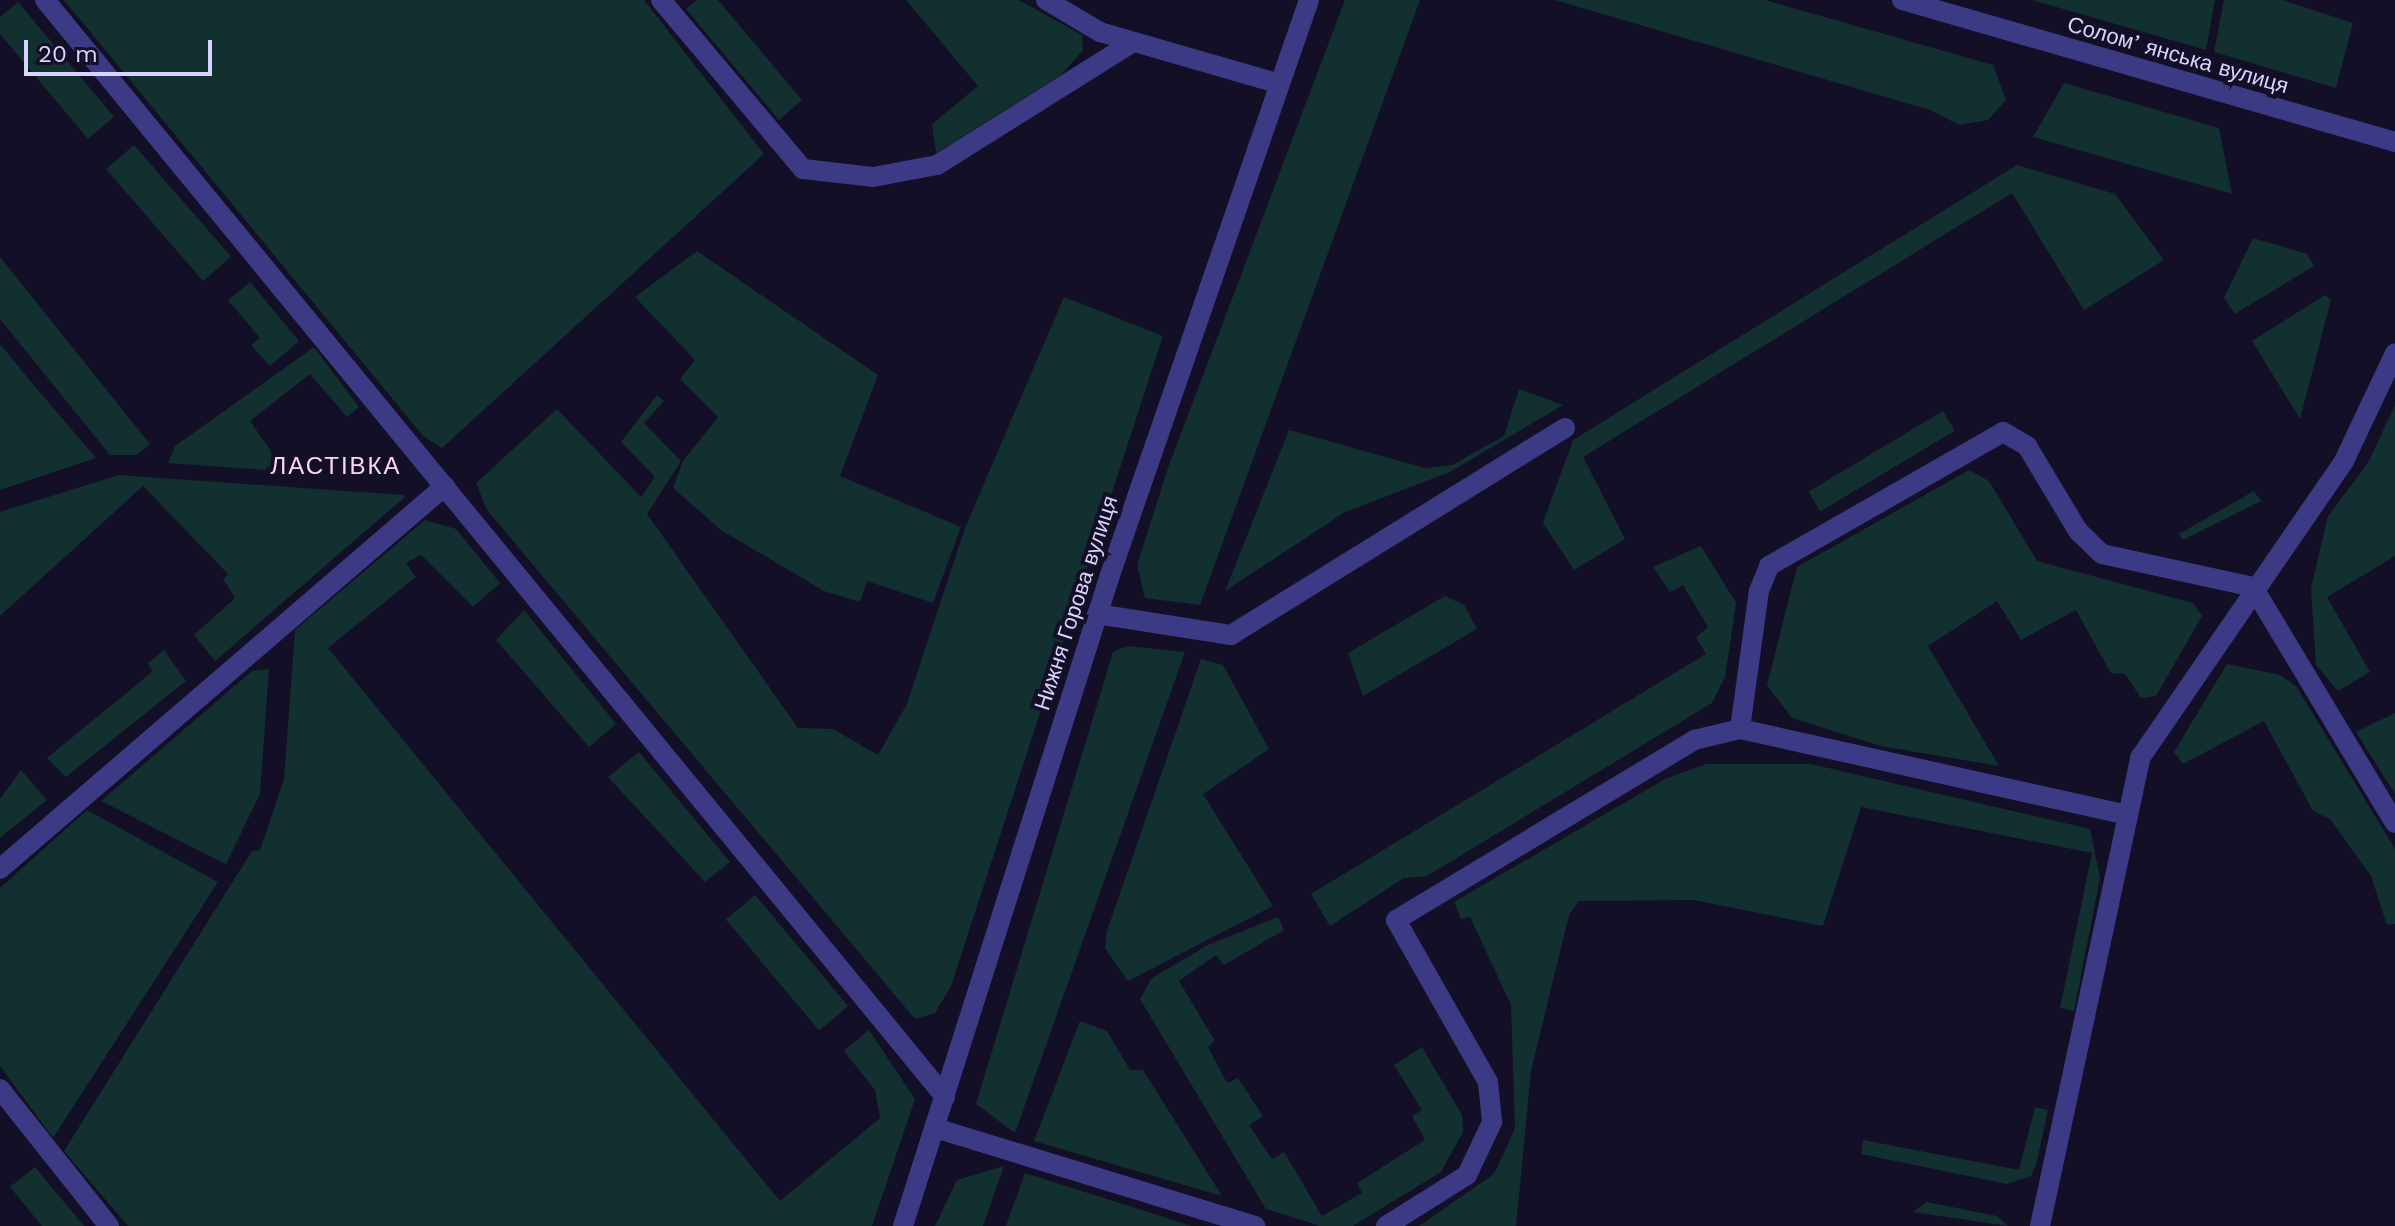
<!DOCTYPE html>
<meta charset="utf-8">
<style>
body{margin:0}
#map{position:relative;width:2395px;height:1226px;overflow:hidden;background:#130f26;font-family:"Work Sans",sans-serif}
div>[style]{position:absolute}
.green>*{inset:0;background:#12302f;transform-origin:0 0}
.minor>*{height:20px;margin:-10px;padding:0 10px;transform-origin:10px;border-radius:10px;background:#3d3a85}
span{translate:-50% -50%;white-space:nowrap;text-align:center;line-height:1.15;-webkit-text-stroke:8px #130f26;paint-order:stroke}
.street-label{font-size:22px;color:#d9d4ff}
.neighbourhood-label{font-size:24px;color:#ffd6f0;letter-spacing:2px}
.scale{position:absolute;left:24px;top:40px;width:188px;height:36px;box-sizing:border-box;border:4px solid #d9d4ff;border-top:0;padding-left:10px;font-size:24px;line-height:28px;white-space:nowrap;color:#d9d4ff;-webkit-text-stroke:6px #130f26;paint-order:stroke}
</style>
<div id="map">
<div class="green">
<div style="clip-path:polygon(64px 0,644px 0,764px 154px,442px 448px,424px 437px)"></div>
<div style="clip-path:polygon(697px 0,718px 0,802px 100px,779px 120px,686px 9px)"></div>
<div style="clip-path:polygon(906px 0,1019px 0,1082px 35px,1083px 50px,1061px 75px,936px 153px,932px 124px,978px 86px)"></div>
<div style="clip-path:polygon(1345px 0,1420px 0,1200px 605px,1145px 598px,1137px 565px,1168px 468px)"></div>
<div style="clip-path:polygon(1555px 0,1765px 0,1993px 65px,2006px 100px,1988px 120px,1959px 125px,1930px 110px)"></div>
<div style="clip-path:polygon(2032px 0,2215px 0,2206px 50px)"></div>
<div style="clip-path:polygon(2224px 0,2282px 0,2353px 23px,2336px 88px,2214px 52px)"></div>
<div style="clip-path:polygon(18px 2px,114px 117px,88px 139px,0 34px,0 17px)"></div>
<div style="clip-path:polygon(2064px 83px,2219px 128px,2232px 194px,2033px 137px)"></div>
<div style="left:134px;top:145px;width:148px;height:37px;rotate:49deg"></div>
<div style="clip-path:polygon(2017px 165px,2115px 194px,2164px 260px,2084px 310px,2012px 193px,1583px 457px,1625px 539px,1574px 570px,1543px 523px,1573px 440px)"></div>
<div style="clip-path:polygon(2253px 238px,2307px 254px,2314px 266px,2235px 314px,2224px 298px)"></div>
<div style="clip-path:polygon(697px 251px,878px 375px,840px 476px,961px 527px,933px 603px,867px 581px,860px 602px,824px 591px,721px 530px,673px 488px,683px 461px,718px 417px,680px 379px,695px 360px,635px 297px)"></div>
<div style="clip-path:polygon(0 257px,150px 444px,137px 455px,110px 455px,0 319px)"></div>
<div style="clip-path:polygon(250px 282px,299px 341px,270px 366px,251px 345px,260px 338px,228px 300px)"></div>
<div style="clip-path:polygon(2325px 295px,2331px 300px,2300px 419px,2252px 341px)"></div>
<div style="clip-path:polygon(1064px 297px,1163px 336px,951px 986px,935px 1013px,915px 1019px,487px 510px,476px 483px,557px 409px,641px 497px,655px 477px,621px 442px,657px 395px,664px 401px,644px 423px,681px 461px,647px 514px,798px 728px,833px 729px,878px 755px,907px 704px,965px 528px)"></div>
<div style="clip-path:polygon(0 344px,27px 377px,96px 458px,0 490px)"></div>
<div style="clip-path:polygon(314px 347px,359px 407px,347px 417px,310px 374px,250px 421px,271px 451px,273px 464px,265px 470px,168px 463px,175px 446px)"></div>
<div style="clip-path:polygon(1519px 389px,1563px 405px,1450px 472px,1345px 512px,1225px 591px,1289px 430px,1425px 468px,1452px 465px,1504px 436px)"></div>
<div style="clip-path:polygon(2395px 405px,2395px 556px,2327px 597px,2370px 672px,2338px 691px,2316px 665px,2311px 588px,2328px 516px,2368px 463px)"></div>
<div style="left:1943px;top:411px;width:23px;height:157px;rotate:59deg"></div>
<div style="clip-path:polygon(1969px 470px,1989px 481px,2037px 561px,2193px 603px,2202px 616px,2156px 696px,2141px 698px,2125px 674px,2111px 673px,2076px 610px,2021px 640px,1997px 601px,1928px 646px,1999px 766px,1881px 746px,1792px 718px,1767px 685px,1797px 567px)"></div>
<div style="clip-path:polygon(119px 475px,403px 495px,405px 497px,215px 661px,194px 635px,235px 598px,223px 579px,228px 574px,143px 486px,0 616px,0 512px)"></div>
<div style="clip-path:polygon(2254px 491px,2261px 501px,2183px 540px,2179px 534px)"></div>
<div style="clip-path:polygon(425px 520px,456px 529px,500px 583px,473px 607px,421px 555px,406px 563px,416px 577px,328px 648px,780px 1201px,880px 1118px,875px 1090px,844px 1051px,869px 1030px,915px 1099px,872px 1226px,128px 1226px,64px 1151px,252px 851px,260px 850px,284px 779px,295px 630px)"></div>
<div style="clip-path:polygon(1701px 546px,1736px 603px,1725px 677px,1712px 703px,1427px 876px,1404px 878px,1330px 926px,1311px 894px,1706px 654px,1696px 637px,1708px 627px,1683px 585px,1670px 592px,1653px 567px)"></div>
<div style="clip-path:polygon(1445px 596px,1464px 605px,1477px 629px,1363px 696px,1348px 653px)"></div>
<div style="clip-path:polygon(524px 610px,616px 724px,589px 747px,496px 640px)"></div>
<div style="clip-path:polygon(1127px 646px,1185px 652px,1015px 1133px,976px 1104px,1113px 652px)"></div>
<div style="clip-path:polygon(164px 650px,186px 681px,66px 777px,47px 758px,152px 672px,148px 663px)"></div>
<div style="clip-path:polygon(1201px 659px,1223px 665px,1269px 749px,1203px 794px,1273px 906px,1128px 981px,1105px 948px,1107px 931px)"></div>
<div style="clip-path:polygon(2227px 664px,2280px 675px,2296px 686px,2395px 849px,2395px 924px,2387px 925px,2371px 876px,2330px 819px,2313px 811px,2264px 721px,2183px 764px,2174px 752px)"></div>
<div style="clip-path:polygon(269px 669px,260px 794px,226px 864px,101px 801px,252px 671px)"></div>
<div style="clip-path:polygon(2395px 713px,2395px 794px,2356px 732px)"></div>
<div style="clip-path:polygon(639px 752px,730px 862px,705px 882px,608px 777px)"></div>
<div style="clip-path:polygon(1706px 764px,1811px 764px,2090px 829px,2100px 878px,2074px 1011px,2060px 1008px,2092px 853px,1861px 807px,1823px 926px,1694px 900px,1579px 901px,1569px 915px,1531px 1071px,1516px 1226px,1419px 1226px,1494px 1174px,1515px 1128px,1511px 1005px,1470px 917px,1461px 919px,1454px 902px,1665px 779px)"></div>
<div style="clip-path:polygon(21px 770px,47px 800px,0 838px,0 799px)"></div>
<div style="clip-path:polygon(87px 810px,218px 882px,53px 1138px,0 1066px,0 888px)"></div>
<div style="left:755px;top:895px;width:145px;height:38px;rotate:50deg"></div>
<div style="clip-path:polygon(1278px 917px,1284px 930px,1224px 965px,1216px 955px,1179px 981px,1215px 1041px,1208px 1047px,1227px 1083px,1238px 1078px,1263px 1116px,1249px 1125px,1272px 1159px,1284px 1152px,1322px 1216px,1362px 1193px,1357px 1183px,1425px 1140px,1412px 1116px,1422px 1110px,1394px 1065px,1422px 1047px,1462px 1115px,1463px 1132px,1441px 1172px,1353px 1226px,1321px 1226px,1266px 1209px,1140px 999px,1152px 978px,1208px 945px)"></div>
<div style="clip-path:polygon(1080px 1021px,1107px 1031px,1130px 1070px,1143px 1070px,1222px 1196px,1034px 1141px)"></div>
<div style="clip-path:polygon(2035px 1107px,2048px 1110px,2037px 1161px,2031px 1176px,2007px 1184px,1861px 1154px,1863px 1140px,2019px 1170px)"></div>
<div style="clip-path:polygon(1004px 1166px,983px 1226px,935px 1226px,957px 1180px)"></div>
<div style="clip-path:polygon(35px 1167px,84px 1226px,42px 1226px,10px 1187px)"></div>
<div style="clip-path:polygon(1025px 1173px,1192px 1226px,1006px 1226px)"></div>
<div style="clip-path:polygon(1927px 1202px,1997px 1216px,2008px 1226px,1913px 1212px)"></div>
</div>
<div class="minor">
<div style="left:45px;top:0;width:1419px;rotate:50.63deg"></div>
<div style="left:661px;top:0;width:221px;rotate:50deg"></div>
<div style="left:803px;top:169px;width:70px;rotate:6.5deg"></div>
<div style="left:873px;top:177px;width:65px;rotate:-10.6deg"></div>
<div style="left:937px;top:165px;width:231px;rotate:-32.1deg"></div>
<div style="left:1046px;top:0;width:63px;rotate:30.7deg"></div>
<div style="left:1100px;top:32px;width:187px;rotate:16.1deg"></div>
<div style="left:1902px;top:0;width:513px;rotate:16.07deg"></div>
<div style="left:1097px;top:614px;width:136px;rotate:8.9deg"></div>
<div style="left:1231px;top:635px;width:393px;rotate:-31.8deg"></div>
<div style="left:1740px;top:729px;width:139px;rotate:-82.2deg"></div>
<div style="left:1759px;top:591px;width:27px;rotate:-68deg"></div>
<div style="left:1769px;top:566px;width:270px;rotate:-29.8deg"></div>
<div style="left:2003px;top:432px;width:28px;rotate:30deg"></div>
<div style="left:2027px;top:446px;width:99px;rotate:59deg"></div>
<div style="left:2078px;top:531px;width:33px;rotate:44deg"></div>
<div style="left:2102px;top:554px;width:155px;rotate:12.3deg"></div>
<div style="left:2253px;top:587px;width:275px;rotate:59deg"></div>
<div style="left:0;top:869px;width:587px;rotate:-40.72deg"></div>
<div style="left:0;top:1089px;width:175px;rotate:51.5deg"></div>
<div style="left:935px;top:1128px;width:335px;rotate:17deg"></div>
<div style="left:903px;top:1226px;width:683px;rotate:-72.36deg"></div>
<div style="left:1110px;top:575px;width:608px;rotate:-70.91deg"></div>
<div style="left:1386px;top:1226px;width:96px;rotate:-32.2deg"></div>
<div style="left:1467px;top:1175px;width:59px;rotate:-64.7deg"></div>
<div style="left:1492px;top:1122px;width:40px;rotate:-95.7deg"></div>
<div style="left:1488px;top:1082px;width:186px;rotate:-119.6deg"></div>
<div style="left:1396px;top:920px;width:348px;rotate:-31.1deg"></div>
<div style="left:1694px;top:740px;width:47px;rotate:-13.4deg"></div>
<div style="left:1740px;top:729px;width:396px;rotate:12.5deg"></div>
<div style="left:2040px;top:1226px;width:479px;rotate:-77.9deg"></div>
<div style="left:2140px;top:758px;width:360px;rotate:-55.5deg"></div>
<div style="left:2344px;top:461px;width:119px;rotate:-64.7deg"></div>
</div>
<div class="street-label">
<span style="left:2178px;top:55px;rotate:16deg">Соломʼянська вулиця</span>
<span style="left:1076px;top:603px;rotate:-72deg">Нижня Горова вулиця</span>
</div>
<div class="neighbourhood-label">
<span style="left:336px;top:467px">ЛАСТІВКА</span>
</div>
<div class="scale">20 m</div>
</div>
